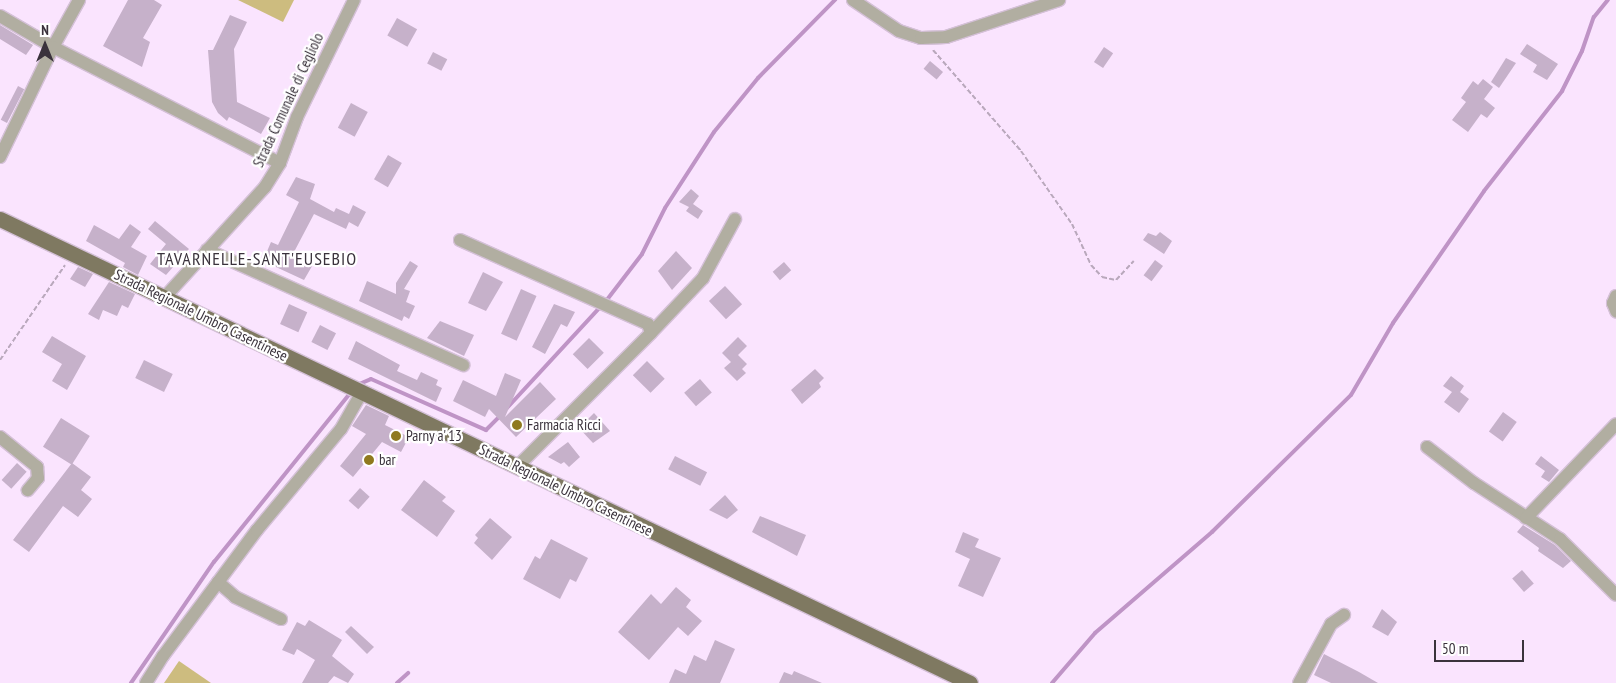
<!DOCTYPE html>
<style>
body{margin:0}
#map{position:relative;width:1616px;height:683px;overflow:hidden;background:#fae4fe;font-family:"PT Sans Narrow",sans-serif}
div>[style]{position:absolute}
.green>*{inset:0;background:#cdbc7f}
.stream>*{height:4px;margin:-2px;padding:0 2px;transform-origin:2px;border-radius:2px;background:#bf94c6}
.building>*{inset:0;background:#c6b1ca;transform-origin:0 0}
.path>*{height:2px;margin-top:-1px;transform-origin:0;background:repeating-linear-gradient(90deg,#b9a8bc 0 5px,transparent 0 7.5px)}
.roads{filter:drop-shadow(1px 0 #d4c0d7) drop-shadow(-1px 0 #d4c0d7) drop-shadow(0 1px #d4c0d7) drop-shadow(0 -1px #d4c0d7)}
.minor>*{height:12px;margin:-6px;padding:0 6px;transform-origin:6px;border-radius:6px;background:#b1aea1}
.major>*{height:15px;margin:-7.5px;padding:0 7.5px;transform-origin:7.5px;border-radius:7.5px;background:#7f7961}
.dots>*{width:14px;height:14px;translate:-50% -50%;box-sizing:border-box;border:2px solid #fff;border-radius:50%}
span{translate:-50% -50%;white-space:nowrap;text-align:center;line-height:1.15;-webkit-text-stroke:4.5px #fff;paint-order:stroke}
.street-label{font-size:15px;color:#3a323c}
.poi-label{font-size:15px;color:#3a323c}
.left{translate:0 -50%;text-align:left}
.quarter-label{font-size:18px;color:#3a323c;letter-spacing:1px}
.north{position:absolute;left:20px;top:20px;width:50px;height:50px;-webkit-text-stroke:4px #fff;paint-order:stroke;rotate:0deg;font-size:14px;font-weight:700;line-height:20px;text-align:center;color:#3a323c}
.north::after{content:'';display:block;margin:auto;width:18px;height:22px;background:#3a323c;clip-path:polygon(50% 0,100% 100%,50% 72%,0 100%)}
.scale{position:absolute;left:1434px;top:640px;width:90px;height:22px;box-sizing:border-box;border:2px solid #3a323c;border-top:0;padding-left:6px;font-size:15px;line-height:18px;white-space:nowrap;color:#3a323c;-webkit-text-stroke:4px #fff;paint-order:stroke}
</style>
<div id="map">
<div class="green">
<div style="clip-path:polygon(238px 0,294px 0,283px 22px)"></div>
<div style="clip-path:polygon(179px 661px,211px 683px,164px 683px)"></div>
</div>
<div class="stream">
<div style="left:606px;top:301px;width:59px;rotate:-52.5deg"></div>
<div style="left:642px;top:254px;width:51px;rotate:-63.4deg"></div>
<div style="left:665px;top:208px;width:90px;rotate:-57.2deg"></div>
<div style="left:714px;top:132px;width:70px;rotate:-50.8deg"></div>
<div style="left:758px;top:78px;width:110px;rotate:-45.4deg"></div>
<div style="left:357px;top:385px;width:15px;rotate:-23deg"></div>
<div style="left:371px;top:379px;width:126px;rotate:23.9deg"></div>
<div style="left:486px;top:430px;width:21px;rotate:-45deg"></div>
<div style="left:507px;top:408px;width:139px;rotate:-47.3deg"></div>
<div style="left:131px;top:683px;width:147px;rotate:-55.6deg"></div>
<div style="left:214px;top:562px;width:218px;rotate:-51.1deg"></div>
<div style="left:397px;top:683px;width:15px;rotate:-42deg"></div>
<div style="left:1052px;top:683px;width:66px;rotate:-49.3deg"></div>
<div style="left:1095px;top:633px;width:155px;rotate:-40.8deg"></div>
<div style="left:1212px;top:532px;width:195px;rotate:-44.6deg"></div>
<div style="left:1351px;top:395px;width:83px;rotate:-59.7deg"></div>
<div style="left:1393px;top:323px;width:160px;rotate:-55.4deg"></div>
<div style="left:1484px;top:191px;width:127px;rotate:-52deg"></div>
<div style="left:1562px;top:91px;width:45px;rotate:-63.4deg"></div>
<div style="left:1582px;top:51px;width:36px;rotate:-71deg"></div>
<div style="left:1594px;top:17px;width:22px;rotate:-51deg"></div>
</div>
<div class="building">
<div style="clip-path:polygon(128px 0,154px 0,162px 5px,143px 38px,150px 42px,142px 67px,103px 46px)"></div>
<div style="clip-path:polygon(230px 15px,247px 22px,234px 49px,237px 102px,270px 118px,261px 134px,229px 117px,227px 121px,218px 113px,212px 102px,208px 50px,213px 50px)"></div>
<div style="left:397px;top:18px;width:23px;height:20px;rotate:29deg"></div>
<div style="clip-path:polygon(0 25px,33px 45px,26px 55px,0 39px)"></div>
<div style="clip-path:polygon(1527px 44px,1558px 64px,1547px 80px,1533px 72px,1537px 65px,1520px 54px)"></div>
<div style="left:1104px;top:47px;width:11px;height:18px;rotate:34deg"></div>
<div style="left:433px;top:52px;width:16px;height:13px;rotate:27deg"></div>
<div style="clip-path:polygon(1506px 58px,1516px 63px,1499px 88px,1491px 82px)"></div>
<div style="left:930px;top:61px;width:17px;height:10px;rotate:40deg"></div>
<div style="clip-path:polygon(1483px 79px,1493px 87px,1484px 99px,1495px 108px,1487px 118px,1481px 114px,1468px 132px,1452px 120px,1466px 102px,1461px 98px,1473px 81px,1478px 85px)"></div>
<div style="left:18px;top:86px;width:7px;height:38px;rotate:27deg"></div>
<div style="left:351px;top:103px;width:19px;height:28px;rotate:28deg"></div>
<div style="left:388px;top:155px;width:16px;height:28px;rotate:30deg"></div>
<div style="clip-path:polygon(296px 177px,315px 184px,310px 199px,334px 212px,336px 208px,349px 214px,353px 205px,366px 212px,358px 227px,349px 222px,346px 229px,314px 214px,294px 252px,315px 261px,304px 280px,263px 261px,271px 242px,278px 245px,299px 202px,286px 195px)"></div>
<div style="clip-path:polygon(691px 189px,699px 196px,693px 204px,703px 211px,698px 219px,686px 211px,689px 207px,679px 202px)"></div>
<div style="clip-path:polygon(155px 221px,189px 249px,166px 275px,150px 264px,166px 244px,148px 229px)"></div>
<div style="clip-path:polygon(130px 224px,141px 232px,131px 247px,147px 256px,138px 275px,123px 267px,125px 263px,86px 241px,94px 225px,119px 239px)"></div>
<div style="clip-path:polygon(1160px 232px,1172px 241px,1164px 254px,1143px 240px,1148px 233px,1156px 236px)"></div>
<div style="clip-path:polygon(676px 251px,692px 268px,672px 290px,658px 271px)"></div>
<div style="left:1155px;top:260px;width:10px;height:19px;rotate:37deg"></div>
<div style="clip-path:polygon(410px 261px,418px 266px,404px 289px,410px 291px,406px 302px,415px 306px,409px 319px,404px 316px,402px 321px,359px 301px,367px 281px,396px 294px,396px 283px)"></div>
<div style="left:784px;top:262px;width:11px;height:15px;rotate:49deg"></div>
<div style="clip-path:polygon(78px 267px,93px 274px,85px 287px,70px 279px)"></div>
<div style="clip-path:polygon(483px 272px,503px 282px,486px 311px,468px 303px)"></div>
<div style="clip-path:polygon(109px 282px,135px 294px,128px 308px,122px 305px,117px 316px,103px 310px,99px 320px,88px 314px)"></div>
<div style="left:725px;top:286px;width:25px;height:22px;rotate:47deg"></div>
<div style="left:521px;top:289px;width:17px;height:49px;rotate:24deg"></div>
<div style="left:289px;top:304px;width:20px;height:22px;rotate:24deg"></div>
<div style="clip-path:polygon(554px 304px,575px 312px,567px 327px,561px 324px,545px 354px,532px 347px)"></div>
<div style="clip-path:polygon(440px 321px,474px 335px,464px 356px,427px 338px)"></div>
<div style="left:320px;top:325px;width:18px;height:19px;rotate:27deg"></div>
<div style="clip-path:polygon(52px 336px,86px 356px,67px 390px,52px 381px,62px 364px,42px 352px)"></div>
<div style="clip-path:polygon(738px 337px,747px 346px,738px 355px,747px 364px,742px 369px,746px 373px,737px 381px,724px 368px,731px 362px,722px 353px)"></div>
<div style="left:589px;top:338px;width:21px;height:23px;rotate:45deg"></div>
<div style="clip-path:polygon(356px 341px,400px 365px,397px 371px,417px 380px,421px 372px,438px 380px,436px 385px,442px 388px,436px 402px,348px 359px)"></div>
<div style="left:144px;top:360px;width:32px;height:20px;rotate:26deg"></div>
<div style="left:647px;top:361px;width:25px;height:20px;rotate:45deg"></div>
<div style="clip-path:polygon(815px 369px,824px 378px,819px 383px,821px 387px,802px 404px,791px 390px)"></div>
<div style="clip-path:polygon(505px 373px,521px 380px,505px 417px,540px 382px,556px 399px,516px 437px,489px 409px,485px 417px,453px 401px,463px 380px,496px 396px)"></div>
<div style="clip-path:polygon(1451px 376px,1464px 386px,1460px 392px,1469px 399px,1459px 413px,1444px 402px,1452px 392px,1443px 386px)"></div>
<div style="left:700px;top:379px;width:18px;height:21px;rotate:49deg"></div>
<div style="clip-path:polygon(366px 405px,389px 416px,385px 425px,409px 437px,401px 452px,382px 442px,353px 477px,340px 466px,366px 434px,352px 426px)"></div>
<div style="left:1503px;top:412px;width:17px;height:24px;rotate:36deg"></div>
<div style="clip-path:polygon(594px 413px,610px 431px,593px 443px,579px 428px)"></div>
<div style="left:61px;top:418px;width:34px;height:34px;rotate:32deg"></div>
<div style="clip-path:polygon(568px 442px,580px 457px,569px 467px,564px 462px,561px 464px,548px 457px)"></div>
<div style="left:675px;top:456px;width:36px;height:15px;rotate:27deg"></div>
<div style="clip-path:polygon(1541px 456px,1559px 470px,1549px 482px,1541px 477px,1545px 471px,1535px 464px)"></div>
<div style="left:17px;top:463px;width:13px;height:23px;rotate:42deg"></div>
<div style="clip-path:polygon(72px 463px,91px 477px,81px 490px,92px 499px,78px 517px,63px 506px,29px 552px,13px 540px)"></div>
<div style="clip-path:polygon(424px 480px,446px 497px,442px 501px,455px 511px,437px 537px,401px 510px)"></div>
<div style="left:360px;top:488px;width:13px;height:17px;rotate:42deg"></div>
<div style="clip-path:polygon(725px 495px,738px 510px,727px 519px,709px 510px)"></div>
<div style="clip-path:polygon(760px 516px,806px 535px,797px 556px,752px 532px)"></div>
<div style="clip-path:polygon(490px 518px,512px 537px,492px 560px,474px 543px,478px 538px,475px 535px)"></div>
<div style="clip-path:polygon(1523px 525px,1555px 545px,1571px 561px,1563px 568px,1538px 551px,1539px 548px,1517px 532px)"></div>
<div style="clip-path:polygon(963px 532px,979px 539px,975px 547px,1001px 558px,983px 597px,958px 586px,970px 559px,955px 552px)"></div>
<div style="clip-path:polygon(551px 539px,588px 558px,576px 582px,570px 579px,560px 599px,523px 579px,535px 556px,540px 559px)"></div>
<div style="left:1522px;top:570px;width:18px;height:13px;rotate:49deg"></div>
<div style="clip-path:polygon(676px 587px,691px 600px,686px 607px,702px 621px,688px 636px,678px 627px,649px 660px,618px 632px,651px 594px,661px 604px)"></div>
<div style="clip-path:polygon(1382px 609px,1397px 622px,1388px 636px,1372px 627px)"></div>
<div style="clip-path:polygon(309px 620px,342px 640px,332px 656px,354px 674px,348px 683px,334px 676px,328px 683px,302px 683px,315px 660px,297px 649px,294px 655px,282px 650px,297px 622px,305px 626px)"></div>
<div style="clip-path:polygon(351px 626px,374px 647px,367px 654px,345px 632px)"></div>
<div style="clip-path:polygon(715px 640px,735px 649px,720px 683px,669px 683px,675px 669px,686px 674px,694px 655px,706px 661px)"></div>
<div style="clip-path:polygon(1324px 654px,1359px 672px,1378px 683px,1331px 683px,1314px 675px)"></div>
<div style="clip-path:polygon(794px 671px,822px 683px,779px 683px,784px 672px,792px 675px)"></div>
</div>
<div class="path">
<div style="left:933px;top:50px;width:134px;rotate:48.9deg"></div>
<div style="left:1021px;top:151px;width:89px;rotate:55.1deg"></div>
<div style="left:1072px;top:224px;width:45px;rotate:65.1deg"></div>
<div style="left:1091px;top:265px;width:16px;rotate:47deg"></div>
<div style="left:1102px;top:277px;width:14px;rotate:12deg"></div>
<div style="left:1116px;top:280px;width:26px;rotate:-47deg"></div>
<div style="left:0;top:360px;width:115px;rotate:-55.6deg"></div>
</div>
<div class="roads">
<div class="minor">
<div style="left:853px;top:0;width:55px;rotate:34deg"></div>
<div style="left:899px;top:31px;width:23px;rotate:18deg"></div>
<div style="left:921px;top:38px;width:25px;rotate:-2deg"></div>
<div style="left:946px;top:37px;width:119px;rotate:-18.1deg"></div>
<div style="left:0;top:16px;width:61px;rotate:30.3deg"></div>
<div style="left:53px;top:47px;width:54px;rotate:-61deg"></div>
<div style="left:0;top:157px;width:122px;rotate:-64.3deg"></div>
<div style="left:53px;top:47px;width:255px;rotate:27.1deg"></div>
<div style="left:460px;top:240px;width:206px;rotate:24.1deg"></div>
<div style="left:648px;top:324px;width:9px;rotate:72deg"></div>
<div style="left:651px;top:333px;width:190px;rotate:135deg"></div>
<div style="left:207px;top:250px;width:281px;rotate:24.2deg"></div>
<div style="left:1616px;top:296px;width:8px;rotate:113deg"></div>
<div style="left:1613px;top:303px;width:9px;rotate:69deg"></div>
<div style="left:164px;top:298px;width:150px;rotate:-47.7deg"></div>
<div style="left:265px;top:187px;width:28px;rotate:-58deg"></div>
<div style="left:280px;top:163px;width:49px;rotate:-69.7deg"></div>
<div style="left:297px;top:117px;width:130px;rotate:-64deg"></div>
<div style="left:651px;top:333px;width:76px;rotate:-46.6deg"></div>
<div style="left:703px;top:278px;width:67px;rotate:-61.5deg"></div>
<div style="left:0;top:437px;width:48px;rotate:39deg"></div>
<div style="left:37px;top:467px;width:11px;rotate:85deg"></div>
<div style="left:38px;top:478px;width:16px;rotate:130deg"></div>
<div style="left:1427px;top:447px;width:59px;rotate:37.5deg"></div>
<div style="left:1474px;top:483px;width:103px;rotate:33.1deg"></div>
<div style="left:1560px;top:539px;width:79px;rotate:45deg"></div>
<div style="left:1526px;top:518px;width:130px;rotate:-46.2deg"></div>
<div style="left:218px;top:582px;width:23px;rotate:41deg"></div>
<div style="left:235px;top:597px;width:51px;rotate:25.6deg"></div>
<div style="left:146px;top:683px;width:32px;rotate:-58deg"></div>
<div style="left:163px;top:656px;width:157px;rotate:-53.3deg"></div>
<div style="left:257px;top:530px;width:131px;rotate:-50.3deg"></div>
<div style="left:341px;top:429px;width:43px;rotate:-60.4deg"></div>
<div style="left:1299px;top:683px;width:67px;rotate:-61.5deg"></div>
<div style="left:1331px;top:624px;width:16px;rotate:-35deg"></div>
</div>
<div class="major">
<div style="left:0;top:219px;width:1075px;rotate:25.56deg"></div>
</div>
</div>
<div class="dots">
<div style="left:517px;top:425px;background:#8f791e"></div>
<div style="left:396px;top:436px;background:#8f791e"></div>
<div style="left:369px;top:460px;background:#8f791e"></div>
</div>
<div class="street-label">
<span style="left:288px;top:100px;rotate:-65deg">Strada Comunale di Cegliolo</span>
<span style="left:201px;top:315px;rotate:26deg">Strada Regionale Umbro Casentinese</span>
<span style="left:566px;top:490px;rotate:26deg">Strada Regionale Umbro Casentinese</span>
</div>
<div class="poi-label">
<span class="left" style="left:527px;top:425px">Farmacia Ricci</span>
<span class="left" style="left:406px;top:436px">Parny a' 13</span>
<span class="left" style="left:379px;top:460px">bar</span>
</div>
<div class="quarter-label">
<span style="left:257px;top:259px">TAVARNELLE-SANT'EUSEBIO</span>
</div>
<div class="north">N</div>
<div class="scale">50 m</div>
</div>
